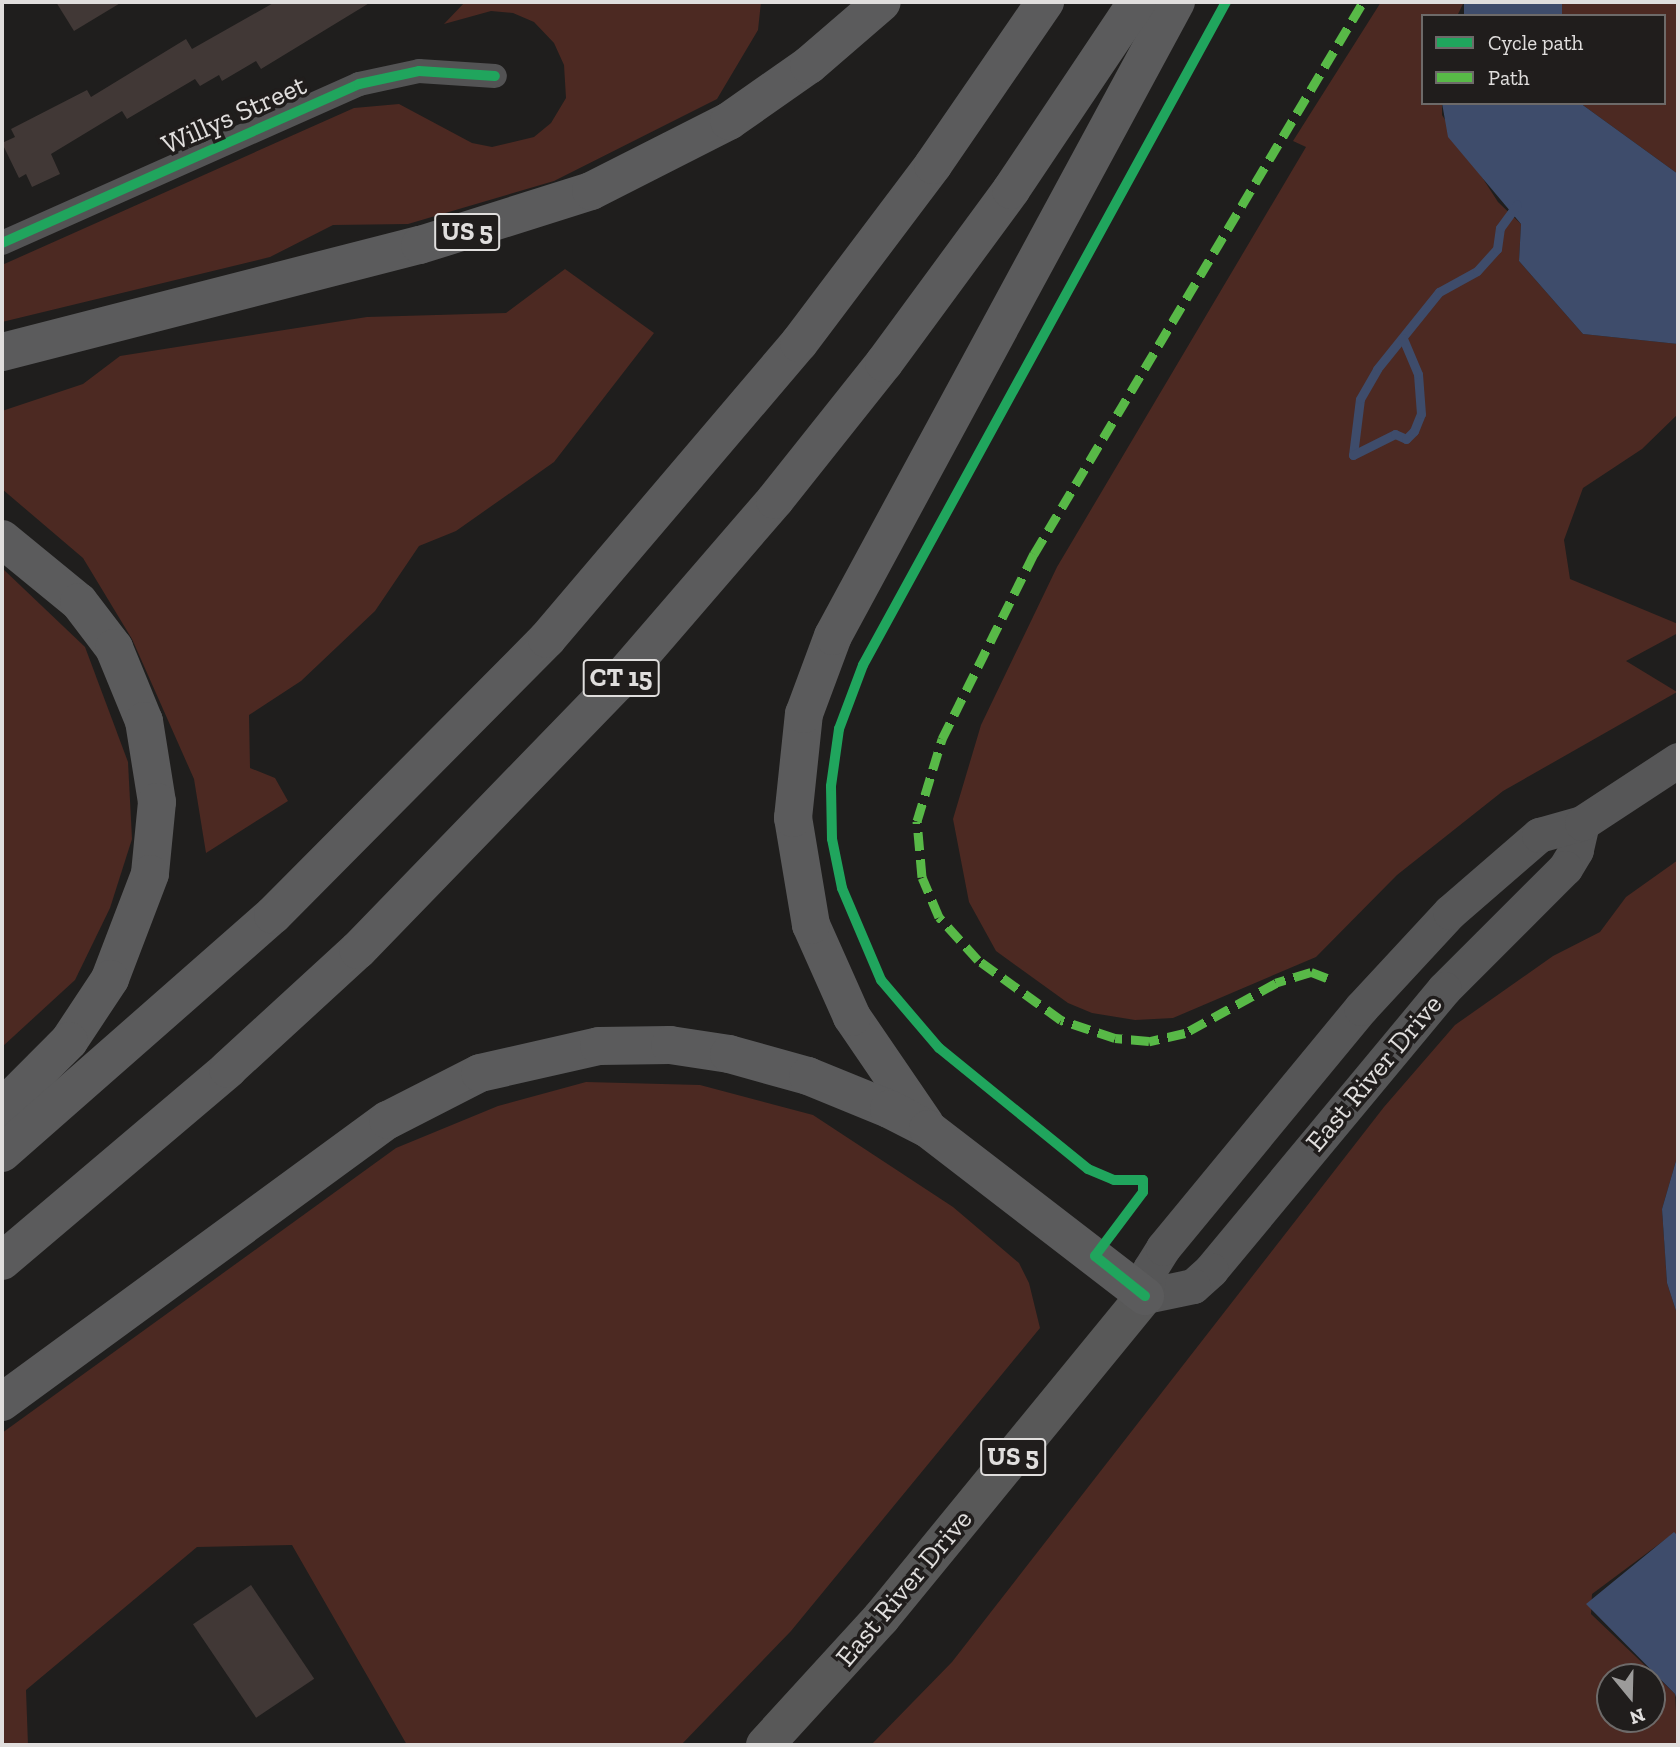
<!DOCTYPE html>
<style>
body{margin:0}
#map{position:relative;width:1680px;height:1747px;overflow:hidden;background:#1f1e1d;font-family:"Zilla Slab",serif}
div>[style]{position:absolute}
.green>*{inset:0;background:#4c2922}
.water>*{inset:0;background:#3e4c6b;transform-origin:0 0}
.stream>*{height:9px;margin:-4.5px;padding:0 4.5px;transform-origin:4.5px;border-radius:4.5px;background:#3e4c6b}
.building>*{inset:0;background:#413836;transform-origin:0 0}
.minor>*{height:24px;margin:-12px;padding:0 12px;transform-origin:12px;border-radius:12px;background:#535354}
.secondary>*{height:35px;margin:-17.5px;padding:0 17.5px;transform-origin:17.5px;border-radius:17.5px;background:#565657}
.trunk>*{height:38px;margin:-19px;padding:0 19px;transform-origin:19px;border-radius:19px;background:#585858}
.motorway>*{height:38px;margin:-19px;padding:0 19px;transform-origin:19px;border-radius:19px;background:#5b5b5c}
.quiet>*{height:9px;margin-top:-4.5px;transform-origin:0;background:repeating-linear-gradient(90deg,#58b947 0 18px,transparent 0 27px)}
.cycleway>*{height:10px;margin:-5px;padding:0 5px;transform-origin:5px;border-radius:5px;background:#20a55d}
span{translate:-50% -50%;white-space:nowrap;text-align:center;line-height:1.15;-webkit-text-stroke:7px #201d1c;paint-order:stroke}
.shield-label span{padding:2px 5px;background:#201d1c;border:2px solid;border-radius:5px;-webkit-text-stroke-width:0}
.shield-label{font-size:26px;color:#e0dedd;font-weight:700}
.street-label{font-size:28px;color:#e0dedd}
.frame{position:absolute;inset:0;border:4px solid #e0dedd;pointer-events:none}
.legend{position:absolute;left:1421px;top:14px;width:245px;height:91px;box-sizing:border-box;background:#201d1c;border:2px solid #6d6a69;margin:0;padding:9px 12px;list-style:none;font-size:21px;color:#e0dedd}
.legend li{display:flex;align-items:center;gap:14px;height:35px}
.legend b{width:35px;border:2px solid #6d6a69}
.north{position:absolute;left:1596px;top:1663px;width:70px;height:70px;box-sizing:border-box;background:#201d1c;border:2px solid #6d6a69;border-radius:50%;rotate:161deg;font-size:19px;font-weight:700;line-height:28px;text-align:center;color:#e0dedd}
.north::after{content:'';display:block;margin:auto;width:24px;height:32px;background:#9c9b9a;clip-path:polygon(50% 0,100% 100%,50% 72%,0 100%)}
</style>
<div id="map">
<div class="green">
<div style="clip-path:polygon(465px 2px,761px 2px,758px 30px,717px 99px,554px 181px,408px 224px,333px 225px,270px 257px,2px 322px,2px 265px,354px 108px,399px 104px,472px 143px,492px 147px,534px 137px,551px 123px,566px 98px,564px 65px,554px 43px,534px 22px,513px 13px,491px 11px,444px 24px)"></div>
<div style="clip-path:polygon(1381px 2px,1464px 2px,1457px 16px,1423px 16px,1423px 103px,1442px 103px,1442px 115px,1498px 202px,1521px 224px,1519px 261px,1583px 334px,1678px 344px,1678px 414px,1642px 449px,1583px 488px,1564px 540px,1570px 579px,1678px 624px,1678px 633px,1626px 661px,1677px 692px,1503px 791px,1397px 875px,1316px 957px,1173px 1018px,1135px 1020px,1092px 1013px,1068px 1003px,996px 951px,969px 902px,953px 819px,981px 725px,1057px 567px,1306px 147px,1293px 141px)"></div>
<div style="clip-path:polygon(1562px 2px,1678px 2px,1678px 174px,1580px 103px,1664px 103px,1664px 16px,1556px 16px)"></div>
<div style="clip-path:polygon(565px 269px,654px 333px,554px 462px,456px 531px,419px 546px,375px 611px,301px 681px,249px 715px,250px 768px,275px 778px,288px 801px,206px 853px,194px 779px,132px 639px,83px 558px,2px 489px,2px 411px,83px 384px,120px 356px,367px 317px,506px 313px)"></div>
<div style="clip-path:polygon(2px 568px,85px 647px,128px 762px,132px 839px,110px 908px,75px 980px,2px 1047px)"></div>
<div style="clip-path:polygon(evenodd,1678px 860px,1678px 1154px,1662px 1209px,1667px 1283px,1678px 1317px,1678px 1536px,1674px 1533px,1592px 1594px,1591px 1614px,1675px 1694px,1678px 1745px,871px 1745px,952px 1662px,1384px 1107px,1455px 1025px,1553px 956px,1600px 932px,1626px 897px,1678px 860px,1610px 1677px,1652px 1677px,1652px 1719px,1610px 1719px,1610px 1677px)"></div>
<div style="clip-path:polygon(586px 1082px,700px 1085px,813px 1115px,953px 1207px,1019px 1263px,1029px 1283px,1040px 1328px,791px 1631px,681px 1745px,407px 1745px,292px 1545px,197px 1547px,26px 1690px,28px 1745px,2px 1745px,2px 1433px,396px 1148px,498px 1106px)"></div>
</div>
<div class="water">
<div style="left:1464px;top:2px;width:98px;height:16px"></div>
<div style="clip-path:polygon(1442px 103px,1580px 103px,1678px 174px,1678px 344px,1583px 334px,1519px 261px,1521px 224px,1448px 137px)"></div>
<div style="clip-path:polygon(1678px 1154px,1678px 1317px,1667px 1283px,1662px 1209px)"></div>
<div style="clip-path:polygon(1674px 1532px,1678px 1536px,1678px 1704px,1675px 1694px,1586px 1604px)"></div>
</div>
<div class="stream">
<div style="left:1353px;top:455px;width:56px;rotate:-82.9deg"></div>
<div style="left:1360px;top:399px;width:34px;rotate:-60deg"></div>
<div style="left:1377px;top:369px;width:99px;rotate:-51.2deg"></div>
<div style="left:1439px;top:292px;width:43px;rotate:-28.9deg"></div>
<div style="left:1477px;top:271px;width:30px;rotate:-48deg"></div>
<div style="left:1497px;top:249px;width:21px;rotate:-82deg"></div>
<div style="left:1500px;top:228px;width:29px;rotate:-54deg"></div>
<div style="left:1353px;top:455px;width:47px;rotate:-26.6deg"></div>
<div style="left:1395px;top:434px;width:12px;rotate:24deg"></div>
<div style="left:1406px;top:439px;width:11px;rotate:-45deg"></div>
<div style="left:1414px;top:431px;width:18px;rotate:-68deg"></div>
<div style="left:1421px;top:414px;width:40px;rotate:-94.3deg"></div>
<div style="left:1418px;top:374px;width:39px;rotate:-113deg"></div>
</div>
<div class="building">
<div style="clip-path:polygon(56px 2px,122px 2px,74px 31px)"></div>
<div style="clip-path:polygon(275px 2px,371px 2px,261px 69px,256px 61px,222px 81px,219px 75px,200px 86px,195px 79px,127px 119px,122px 111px,51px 154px,60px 174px,32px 187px,26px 174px,19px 178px,2px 143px,15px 137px,11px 129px,87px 90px,91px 97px,186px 39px,192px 49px)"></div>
<div style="left:251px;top:1585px;width:113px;height:70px;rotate:56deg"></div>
</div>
<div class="minor">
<div style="left:2px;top:243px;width:391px;rotate:-24deg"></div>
<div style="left:359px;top:84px;width:61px;rotate:-12.2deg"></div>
<div style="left:419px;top:71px;width:76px;rotate:3.8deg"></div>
</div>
<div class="secondary">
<div style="left:1582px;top:823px;width:28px;rotate:103deg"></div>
<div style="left:1576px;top:850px;width:21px;rotate:121deg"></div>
<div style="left:1565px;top:868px;width:171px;rotate:135deg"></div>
<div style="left:1444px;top:989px;width:365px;rotate:129.7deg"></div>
<div style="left:1211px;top:1270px;width:24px;rotate:138deg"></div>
<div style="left:1193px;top:1286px;width:49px;rotate:168.2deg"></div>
<div style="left:1145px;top:1296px;width:27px;rotate:-80deg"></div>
<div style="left:1150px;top:1269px;width:25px;rotate:-58deg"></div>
<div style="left:1163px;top:1248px;width:311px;rotate:-50.5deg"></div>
<div style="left:1361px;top:1008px;width:131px;rotate:-47.2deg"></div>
<div style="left:1450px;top:912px;width:118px;rotate:-40.9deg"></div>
<div style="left:1539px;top:835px;width:45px;rotate:-15.6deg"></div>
<div style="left:1582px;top:823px;width:115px;rotate:-33.3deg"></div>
</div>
<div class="trunk">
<div style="left:765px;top:1745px;width:172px;rotate:-47.6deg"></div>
<div style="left:881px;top:1618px;width:416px;rotate:-50.7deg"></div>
</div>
<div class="motorway">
<div style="left:2px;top:352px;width:431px;rotate:-14.4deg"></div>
<div style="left:420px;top:245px;width:179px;rotate:-17.5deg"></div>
<div style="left:591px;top:191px;width:155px;rotate:-26.9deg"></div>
<div style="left:729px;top:121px;width:98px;rotate:-35deg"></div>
<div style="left:809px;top:65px;width:96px;rotate:-40.8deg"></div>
<div style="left:2px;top:539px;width:99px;rotate:39.3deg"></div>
<div style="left:79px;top:602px;width:58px;rotate:52.7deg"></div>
<div style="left:114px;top:648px;width:79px;rotate:67.7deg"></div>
<div style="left:144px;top:721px;width:82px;rotate:80.9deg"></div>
<div style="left:157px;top:802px;width:72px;rotate:95.6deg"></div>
<div style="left:150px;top:874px;width:112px;rotate:110.9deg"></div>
<div style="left:110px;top:979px;width:74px;rotate:123.5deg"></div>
<div style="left:69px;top:1041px;width:95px;rotate:135deg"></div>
<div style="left:925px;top:1124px;width:130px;rotate:-124.3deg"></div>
<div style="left:852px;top:1017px;width:101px;rotate:-114deg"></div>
<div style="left:811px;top:925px;width:109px;rotate:-99.5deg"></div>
<div style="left:793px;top:818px;width:105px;rotate:-84deg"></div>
<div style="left:804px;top:714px;width:83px;rotate:-69.6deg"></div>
<div style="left:833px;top:636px;width:721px;rotate:-61.59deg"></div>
<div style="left:2px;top:1153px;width:361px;rotate:-41.3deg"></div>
<div style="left:273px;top:915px;width:389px;rotate:-45.2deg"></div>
<div style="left:547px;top:639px;width:389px;rotate:-49.6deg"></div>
<div style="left:799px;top:343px;width:223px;rotate:-53deg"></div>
<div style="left:933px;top:165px;width:198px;rotate:-55.5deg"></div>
<div style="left:2px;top:1261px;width:297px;rotate:-40.3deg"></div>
<div style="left:228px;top:1069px;width:176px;rotate:-42.5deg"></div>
<div style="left:358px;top:950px;width:372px;rotate:-45.9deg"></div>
<div style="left:617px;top:683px;width:242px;rotate:-49.2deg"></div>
<div style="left:775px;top:500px;width:175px;rotate:-51.5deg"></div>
<div style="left:884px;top:363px;width:215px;rotate:-53.7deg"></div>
<div style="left:1011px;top:190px;width:226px;rotate:-56.2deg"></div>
<div style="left:2px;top:1402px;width:478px;rotate:-36.2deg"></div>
<div style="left:388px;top:1120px;width:103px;rotate:-27.1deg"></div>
<div style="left:480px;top:1073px;width:122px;rotate:-12.8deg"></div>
<div style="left:599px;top:1046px;width:71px;rotate:-0.8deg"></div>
<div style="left:670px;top:1045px;width:60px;rotate:8.7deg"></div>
<div style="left:729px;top:1054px;width:82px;rotate:15.6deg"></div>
<div style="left:808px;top:1076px;width:87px;rotate:22.2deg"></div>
<div style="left:889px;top:1109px;width:44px;rotate:27.1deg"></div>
<div style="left:928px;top:1129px;width:274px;rotate:37.6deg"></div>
</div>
<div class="quiet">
<div style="left:1327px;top:978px;width:17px;rotate:-159deg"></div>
<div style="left:1311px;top:972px;width:37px;rotate:163deg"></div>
<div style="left:1276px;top:983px;width:104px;rotate:151.2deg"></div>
<div style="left:1185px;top:1033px;width:37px;rotate:167deg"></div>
<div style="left:1149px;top:1041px;width:34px;rotate:-175deg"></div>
<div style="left:1115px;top:1038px;width:57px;rotate:-161.6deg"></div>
<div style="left:1061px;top:1020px;width:102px;rotate:-144.1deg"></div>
<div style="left:978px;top:960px;width:58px;rotate:-132.2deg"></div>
<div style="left:939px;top:917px;width:43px;rotate:-113deg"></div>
<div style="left:922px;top:877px;width:56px;rotate:-95.1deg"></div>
<div style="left:917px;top:821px;width:86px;rotate:-73deg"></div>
<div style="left:942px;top:739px;width:207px;rotate:-63.6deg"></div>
<div style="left:1034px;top:554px;width:643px;rotate:-59.2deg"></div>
</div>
<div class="cycleway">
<div style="left:2px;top:243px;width:391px;rotate:-24deg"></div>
<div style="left:359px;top:84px;width:61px;rotate:-12.2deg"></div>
<div style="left:419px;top:71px;width:76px;rotate:3.8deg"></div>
<div style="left:1145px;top:1296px;width:64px;rotate:-141.3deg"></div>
<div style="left:1095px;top:1256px;width:80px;rotate:-53.1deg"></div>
<div style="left:1143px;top:1192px;width:12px;rotate:-90deg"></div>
<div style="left:1143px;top:1180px;width:29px;rotate:180deg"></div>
<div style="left:1114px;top:1180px;width:28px;rotate:-157deg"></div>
<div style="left:1088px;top:1169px;width:192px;rotate:-140.9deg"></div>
<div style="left:939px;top:1048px;width:89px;rotate:-130.5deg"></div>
<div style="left:881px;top:980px;width:100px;rotate:-113deg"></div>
<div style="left:842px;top:888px;width:50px;rotate:-101.5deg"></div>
<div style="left:832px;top:839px;width:53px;rotate:-91.1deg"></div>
<div style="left:831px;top:786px;width:58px;rotate:-82deg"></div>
<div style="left:839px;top:729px;width:68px;rotate:-69.4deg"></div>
<div style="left:863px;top:665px;width:756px;rotate:-61.3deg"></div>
</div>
<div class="shield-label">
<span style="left:467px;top:232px">US 5</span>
<span style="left:621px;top:678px">CT 15</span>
<span style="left:1013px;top:1457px">US 5</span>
</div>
<div class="street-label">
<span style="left:234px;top:115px;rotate:-24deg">Willys Street</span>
<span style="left:1374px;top:1073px;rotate:-50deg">East River Drive</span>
<span style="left:904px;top:1588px;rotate:-50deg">East River Drive</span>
</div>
<div class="frame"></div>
<ul class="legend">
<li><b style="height:9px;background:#20a55d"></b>Cycle path</li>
<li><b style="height:9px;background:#58b947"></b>Path</li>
</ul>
<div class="north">N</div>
</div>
